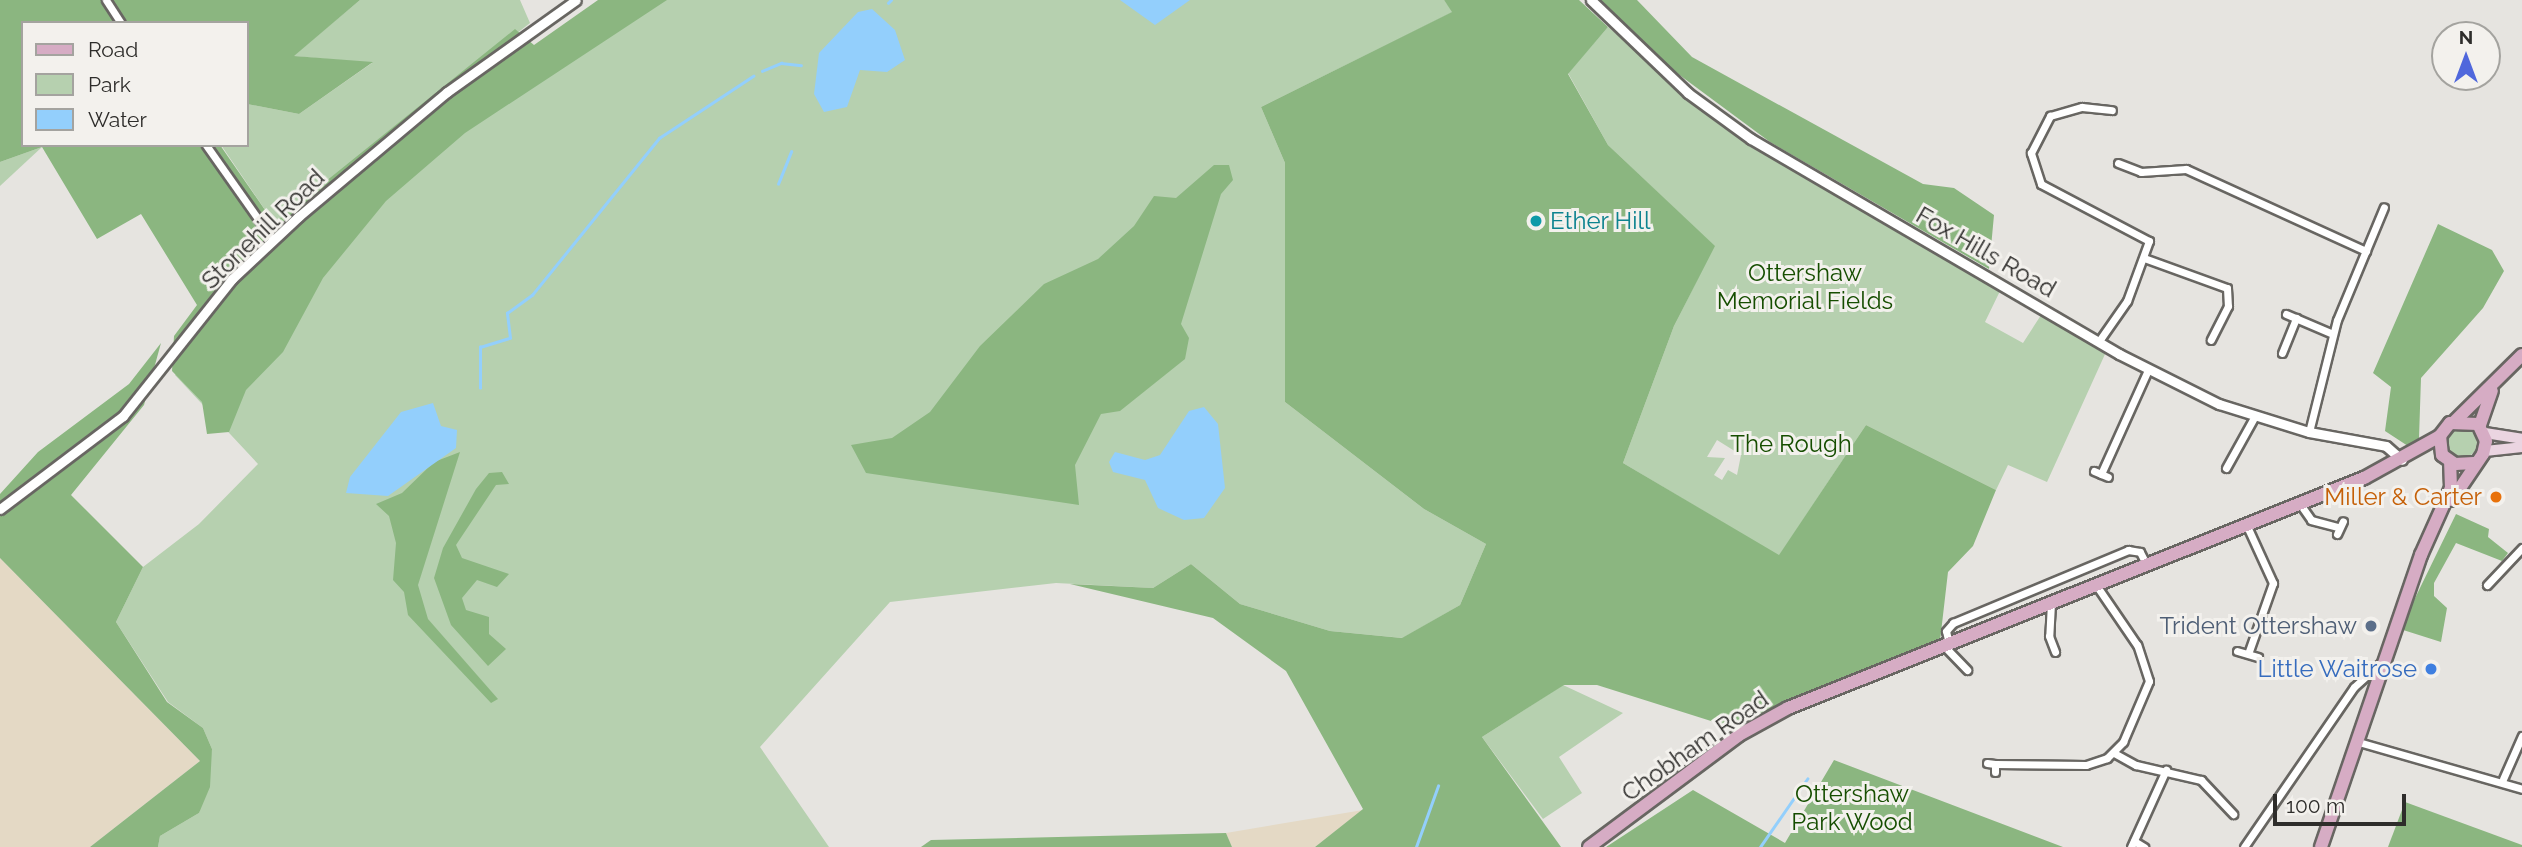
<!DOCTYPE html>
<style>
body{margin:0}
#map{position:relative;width:2522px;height:847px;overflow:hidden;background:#e6e4e0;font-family:Raleway,sans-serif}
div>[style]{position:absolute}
.commercial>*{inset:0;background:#e4d9c5}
.green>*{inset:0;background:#b6d0af}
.round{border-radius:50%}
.forest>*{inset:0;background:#8bb680}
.water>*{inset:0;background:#93cffc}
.stream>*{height:2.5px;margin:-1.25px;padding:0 1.25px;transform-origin:1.25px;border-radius:1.25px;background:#93cffc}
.roads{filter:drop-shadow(2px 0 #686662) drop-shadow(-2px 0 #686662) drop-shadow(0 2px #686662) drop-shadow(0 -2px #686662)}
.minor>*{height:7px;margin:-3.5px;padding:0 3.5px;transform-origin:3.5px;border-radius:3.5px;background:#fff}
.tertiary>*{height:9px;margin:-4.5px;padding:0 4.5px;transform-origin:4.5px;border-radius:4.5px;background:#fff}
.secondary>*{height:10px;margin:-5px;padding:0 5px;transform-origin:5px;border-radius:5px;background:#ebd5e1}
.primary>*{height:12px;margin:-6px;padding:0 6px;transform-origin:6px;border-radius:6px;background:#d6acc4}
.dots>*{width:19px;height:19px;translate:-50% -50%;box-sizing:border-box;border:4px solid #f3f1ed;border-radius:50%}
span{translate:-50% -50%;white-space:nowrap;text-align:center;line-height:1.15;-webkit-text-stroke:6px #f3f1ed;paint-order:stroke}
.culture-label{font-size:24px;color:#0d838f}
.left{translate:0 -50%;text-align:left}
.street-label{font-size:24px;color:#2e2d2b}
.park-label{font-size:24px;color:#164e00}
.food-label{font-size:24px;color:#c56008}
.right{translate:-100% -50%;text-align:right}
.service-label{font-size:24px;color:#4e5e75}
.shop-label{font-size:24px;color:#366cbe}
.legend{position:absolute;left:21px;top:21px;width:228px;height:126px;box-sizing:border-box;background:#f3f1ed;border:2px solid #a4a39f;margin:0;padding:9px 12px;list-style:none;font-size:21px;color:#2e2d2b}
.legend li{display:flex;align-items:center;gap:14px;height:35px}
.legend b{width:35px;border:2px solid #a4a39f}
.north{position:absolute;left:2431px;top:21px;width:70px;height:70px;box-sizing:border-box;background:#f3f1ed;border:2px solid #a4a39f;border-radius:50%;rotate:0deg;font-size:19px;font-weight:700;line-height:28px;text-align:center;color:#2e2d2b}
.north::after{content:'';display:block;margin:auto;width:24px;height:32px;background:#4f67dc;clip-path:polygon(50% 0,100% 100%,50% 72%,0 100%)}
.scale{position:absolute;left:2273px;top:794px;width:133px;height:32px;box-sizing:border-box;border:4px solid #2e2d2b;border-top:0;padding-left:9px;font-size:21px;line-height:24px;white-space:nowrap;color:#2e2d2b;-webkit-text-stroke:5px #f3f1ed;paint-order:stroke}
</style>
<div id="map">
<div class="commercial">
<div style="clip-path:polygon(0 558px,200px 761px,90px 847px,0 847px)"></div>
<div style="clip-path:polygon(1363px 810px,1315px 847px,1232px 847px,1226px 833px)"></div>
</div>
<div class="green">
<div style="clip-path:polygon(360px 0,520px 0,530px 23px,274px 223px,221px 145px,247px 145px,247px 104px,299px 114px,372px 63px,293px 56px)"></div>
<div style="clip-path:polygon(610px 0,1444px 0,1453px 12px,1261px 107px,1285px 163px,1285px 402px,1424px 509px,1486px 544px,1460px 605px,1403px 638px,1330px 631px,1240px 604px,1191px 564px,1153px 588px,1056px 583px,890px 602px,760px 747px,829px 847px,158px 847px,160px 836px,199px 813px,212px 749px,203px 728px,168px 702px,116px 622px,143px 567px,199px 524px,258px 464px,175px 375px)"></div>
<div style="clip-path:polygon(evenodd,1608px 27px,1748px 145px,2000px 291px,1985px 322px,2023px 343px,2043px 312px,2106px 352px,2047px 482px,2008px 465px,1996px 490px,1866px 425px,1779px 556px,1623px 463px,1674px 326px,1714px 246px,1608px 145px,1568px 73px,1608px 27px,1717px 440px,1741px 455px,1737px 475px,1728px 470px,1722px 480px,1714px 475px,1725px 458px,1707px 457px,1717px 440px)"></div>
<div style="clip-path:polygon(42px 147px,0 186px,0 162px)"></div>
<div class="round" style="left:2447px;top:428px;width:30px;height:30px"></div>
<div style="clip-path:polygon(1563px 685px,1623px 713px,1559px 757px,1582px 793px,1543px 819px,1482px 737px)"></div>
</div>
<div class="forest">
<div style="clip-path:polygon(0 0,360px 0,294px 56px,373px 62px,299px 114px,247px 104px,247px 23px,23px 23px,23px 145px,220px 145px,274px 223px,515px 29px,534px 45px,598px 0,667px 0,465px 133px,386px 201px,323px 278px,283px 352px,246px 390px,229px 432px,207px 434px,202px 402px,172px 371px,174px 336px,197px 305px,141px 214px,97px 239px,42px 147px,0 162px)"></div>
<div style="clip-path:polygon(1444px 0,1579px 0,1608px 27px,1568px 74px,1608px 145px,1715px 246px,1674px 326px,1623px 463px,1779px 555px,1866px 425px,1996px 490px,1973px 546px,1948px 572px,1940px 641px,1730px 727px,1597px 685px,1564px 685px,1482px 737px,1561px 847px,1315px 847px,1363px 809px,1286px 671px,1213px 618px,1070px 584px,1153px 588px,1191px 564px,1240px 604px,1330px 631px,1402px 638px,1460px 605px,1486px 544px,1424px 509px,1285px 402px,1285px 163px,1261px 107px,1452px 12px)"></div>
<div style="clip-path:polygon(1597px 0,1637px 0,1692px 57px,1923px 184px,1954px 188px,1994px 215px,1989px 269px,1770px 142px,1666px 65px)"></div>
<div style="clip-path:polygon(1214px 165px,1229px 165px,1233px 180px,1221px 194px,1181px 324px,1189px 338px,1185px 359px,1120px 411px,1101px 414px,1075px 465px,1079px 505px,866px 473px,851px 445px,892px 438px,930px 412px,980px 346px,1044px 284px,1098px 259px,1134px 226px,1154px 196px,1176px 198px)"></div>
<div style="clip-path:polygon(2438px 224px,2492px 250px,2504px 271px,2483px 308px,2421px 378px,2419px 438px,2411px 448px,2385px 431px,2391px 387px,2373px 373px)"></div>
<div style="clip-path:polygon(161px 343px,144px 405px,71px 495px,143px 567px,116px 622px,167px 702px,203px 728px,212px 749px,210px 787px,199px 813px,160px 836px,158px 847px,90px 847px,200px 761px,0 558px,0 494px,38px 452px,129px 384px)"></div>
<div style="clip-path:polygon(460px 452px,418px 585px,428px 619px,498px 699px,491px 703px,408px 615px,404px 592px,393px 580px,396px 543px,389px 516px,376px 504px,402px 493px,434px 462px)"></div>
<div style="clip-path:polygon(502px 472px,509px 484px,496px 485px,456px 545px,462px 558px,509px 574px,497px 587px,477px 580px,462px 598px,466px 610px,489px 617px,489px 634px,506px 649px,488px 666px,451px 625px,434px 578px,443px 548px,476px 489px,489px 473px)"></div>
<div style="clip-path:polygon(2456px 514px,2489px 529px,2488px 537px,2508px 553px,2502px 561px,2456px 543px,2434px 583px,2434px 596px,2447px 608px,2441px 642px,2400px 629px)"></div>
<div style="clip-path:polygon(1834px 760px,2063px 847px,1606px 847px,1693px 790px,1785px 843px)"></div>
<div style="clip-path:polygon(2405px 802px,2522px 845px,2522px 847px,2388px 847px)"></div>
<div style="clip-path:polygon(1226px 833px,1232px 847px,921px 847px,931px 840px)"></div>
</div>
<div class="water">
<div style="clip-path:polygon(1120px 0,1190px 0,1155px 25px)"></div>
<div style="clip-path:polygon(872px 9px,895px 30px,905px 60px,887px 72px,860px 70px,847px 107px,824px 112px,814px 94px,819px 53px,858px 12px)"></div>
<div style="clip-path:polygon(433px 403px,441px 426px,457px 430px,456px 448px,388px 496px,346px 493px,350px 477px,401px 412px)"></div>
<div style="clip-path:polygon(1204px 407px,1218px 424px,1225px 488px,1204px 518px,1184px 520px,1158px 508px,1145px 480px,1113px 472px,1109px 462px,1115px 452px,1145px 460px,1160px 455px,1189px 411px)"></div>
</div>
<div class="stream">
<div style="left:888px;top:3px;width:4px;rotate:-45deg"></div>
<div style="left:762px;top:71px;width:21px;rotate:-23deg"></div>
<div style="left:781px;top:63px;width:20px;rotate:6deg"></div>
<div style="left:778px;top:184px;width:35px;rotate:-68deg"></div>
<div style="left:480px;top:388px;width:41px;rotate:-90deg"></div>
<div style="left:480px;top:347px;width:31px;rotate:-17deg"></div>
<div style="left:510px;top:338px;width:25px;rotate:-97deg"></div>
<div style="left:507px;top:313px;width:31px;rotate:-36deg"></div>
<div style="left:532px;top:295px;width:202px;rotate:-51deg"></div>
<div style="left:659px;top:138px;width:113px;rotate:-33.4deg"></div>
<div style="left:1416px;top:847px;width:65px;rotate:-70.2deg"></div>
<div style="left:1760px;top:847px;width:83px;rotate:-55.3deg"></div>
</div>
<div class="roads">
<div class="minor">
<div style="left:106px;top:0;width:27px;rotate:57deg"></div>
<div style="left:206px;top:145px;width:116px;rotate:54.8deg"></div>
<div style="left:2118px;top:163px;width:25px;rotate:21deg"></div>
<div style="left:2141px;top:172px;width:45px;rotate:-3.8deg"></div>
<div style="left:2186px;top:169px;width:198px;rotate:24.5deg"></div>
<div style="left:2144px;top:258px;width:88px;rotate:19.9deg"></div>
<div style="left:2227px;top:288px;width:18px;rotate:87deg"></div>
<div style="left:2228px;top:306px;width:38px;rotate:117deg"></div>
<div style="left:2286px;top:314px;width:51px;rotate:23.1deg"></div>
<div style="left:2099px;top:341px;width:49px;rotate:-55deg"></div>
<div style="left:2127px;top:301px;width:64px;rotate:-69.9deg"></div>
<div style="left:2149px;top:241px;width:122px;rotate:-152.2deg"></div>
<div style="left:2041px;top:184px;width:33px;rotate:-108deg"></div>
<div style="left:2031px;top:153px;width:42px;rotate:-62.8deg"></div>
<div style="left:2050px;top:116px;width:33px;rotate:-16deg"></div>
<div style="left:2082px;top:107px;width:30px;rotate:6deg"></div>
<div style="left:2282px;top:353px;width:38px;rotate:-68deg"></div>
<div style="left:2309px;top:432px;width:115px;rotate:-76deg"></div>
<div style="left:2337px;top:320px;width:122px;rotate:-67.4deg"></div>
<div style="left:2226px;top:468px;width:60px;rotate:-60.9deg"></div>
<div style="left:2094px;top:471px;width:15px;rotate:23deg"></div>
<div style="left:2101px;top:474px;width:114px;rotate:-65.7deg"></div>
<div style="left:2300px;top:504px;width:19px;rotate:55deg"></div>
<div style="left:2311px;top:520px;width:27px;rotate:15deg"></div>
<div style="left:2246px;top:524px;width:65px;rotate:65.4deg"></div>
<div style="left:2273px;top:583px;width:75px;rotate:109.4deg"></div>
<div style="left:2337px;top:534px;width:14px;rotate:-65deg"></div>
<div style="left:2487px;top:585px;width:51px;rotate:-46.6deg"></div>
<div style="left:2051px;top:603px;width:33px;rotate:93deg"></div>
<div style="left:2049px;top:636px;width:17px;rotate:69deg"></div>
<div style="left:1949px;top:644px;width:13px;rotate:-103deg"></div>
<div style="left:1946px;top:631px;width:11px;rotate:-49deg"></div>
<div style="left:1953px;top:623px;width:190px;rotate:-22.6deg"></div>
<div style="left:2128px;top:550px;width:12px;rotate:9deg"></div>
<div style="left:2140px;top:552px;width:13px;rotate:63deg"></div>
<div style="left:1945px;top:647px;width:32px;rotate:46deg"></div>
<div style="left:2237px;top:651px;width:22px;rotate:16deg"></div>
<div style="left:2355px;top:741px;width:174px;rotate:16deg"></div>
<div style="left:2114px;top:753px;width:25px;rotate:29deg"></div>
<div style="left:2136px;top:765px;width:67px;rotate:13deg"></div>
<div style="left:2201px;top:780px;width:47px;rotate:46.7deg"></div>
<div style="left:1987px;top:763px;width:8px;rotate:7deg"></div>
<div style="left:1995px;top:764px;width:8px;rotate:90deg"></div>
<div style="left:1995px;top:764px;width:91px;rotate:0.6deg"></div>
<div style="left:2086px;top:765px;width:22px;rotate:-18deg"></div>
<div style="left:2107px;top:758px;width:23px;rotate:-45deg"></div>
<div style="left:2123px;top:742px;width:66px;rotate:-66.9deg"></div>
<div style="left:2149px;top:681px;width:38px;rotate:-108deg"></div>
<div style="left:2137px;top:645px;width:73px;rotate:-124.3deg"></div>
<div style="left:2503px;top:779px;width:47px;rotate:-66.2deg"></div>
<div style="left:2134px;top:841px;width:12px;rotate:31deg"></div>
<div style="left:2131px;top:847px;width:85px;rotate:-65.6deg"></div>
<div style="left:2244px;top:847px;width:194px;rotate:-55.5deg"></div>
<div style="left:2354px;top:687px;width:39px;rotate:-42deg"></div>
</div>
<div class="tertiary">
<div style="left:1591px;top:0;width:134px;rotate:43.8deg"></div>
<div style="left:1688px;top:93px;width:78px;rotate:36.1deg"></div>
<div style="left:1751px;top:139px;width:426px;rotate:30.3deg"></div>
<div style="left:2119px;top:354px;width:112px;rotate:26.6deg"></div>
<div style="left:2219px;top:404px;width:94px;rotate:17.3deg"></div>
<div style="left:2309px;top:432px;width:78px;rotate:10.3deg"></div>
<div style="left:2386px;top:446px;width:21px;rotate:41deg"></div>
<div style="left:0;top:509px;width:154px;rotate:-37.1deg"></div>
<div style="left:123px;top:416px;width:175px;rotate:-51.5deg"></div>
<div style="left:232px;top:279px;width:91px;rotate:-43.2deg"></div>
<div style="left:298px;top:217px;width:194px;rotate:-40deg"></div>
<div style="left:447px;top:92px;width:158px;rotate:-35.5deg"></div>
</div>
<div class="secondary">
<div style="left:2485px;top:433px;width:37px;rotate:9deg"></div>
<div style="left:2485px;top:451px;width:37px;rotate:-6deg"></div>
</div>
<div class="primary">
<div style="left:2455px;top:421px;width:94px;rotate:-44.6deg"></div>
<div style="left:2480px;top:425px;width:36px;rotate:-71deg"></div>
<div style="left:2452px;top:500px;width:55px;rotate:-56deg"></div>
<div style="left:2483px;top:454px;width:13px;rotate:-77deg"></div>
<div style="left:2486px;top:441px;width:19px;rotate:-115deg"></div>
<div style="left:2478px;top:424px;width:28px;rotate:-178deg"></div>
<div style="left:2450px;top:423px;width:16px;rotate:128deg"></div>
<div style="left:2440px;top:436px;width:19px;rotate:84deg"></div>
<div style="left:2442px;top:455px;width:16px;rotate:35deg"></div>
<div style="left:2455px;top:464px;width:19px;rotate:-3deg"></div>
<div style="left:1589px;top:847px;width:187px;rotate:-36.7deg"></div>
<div style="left:1739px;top:735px;width:56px;rotate:-28.9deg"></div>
<div style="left:1788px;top:708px;width:620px;rotate:-21.77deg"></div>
<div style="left:2364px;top:478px;width:87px;rotate:-28.9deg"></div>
<div style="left:2321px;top:847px;width:309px;rotate:-71.1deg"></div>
<div style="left:2421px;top:555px;width:73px;rotate:-65.9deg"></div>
<div style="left:2451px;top:488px;width:26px;rotate:-92deg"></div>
</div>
</div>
<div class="dots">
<div style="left:1536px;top:221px;background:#0f9aa8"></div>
<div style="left:2496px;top:497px;background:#e8710a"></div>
<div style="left:2371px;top:626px;background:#5c6f8a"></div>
<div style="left:2431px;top:669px;background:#3f7fe0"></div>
</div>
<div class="culture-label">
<span class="left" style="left:1550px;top:221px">Ether Hill</span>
</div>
<div class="street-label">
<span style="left:263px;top:229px;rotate:-44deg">Stonehill Road</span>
<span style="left:1986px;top:252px;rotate:30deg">Fox Hills Road</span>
<span style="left:1695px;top:746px;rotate:-35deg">Chobham Road</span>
</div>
<div class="park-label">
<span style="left:1805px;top:287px">Ottershaw<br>Memorial Fields</span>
<span style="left:1791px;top:444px">The Rough</span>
<span style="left:1852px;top:808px">Ottershaw<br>Park Wood</span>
</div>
<div class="food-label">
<span class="right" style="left:2482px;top:497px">Miller &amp; Carter</span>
</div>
<div class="service-label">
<span class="right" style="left:2357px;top:626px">Trident Ottershaw</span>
</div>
<div class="shop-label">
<span class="right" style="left:2417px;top:669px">Little Waitrose</span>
</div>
<ul class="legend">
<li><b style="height:9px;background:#d6acc4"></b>Road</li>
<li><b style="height:19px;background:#b6d0af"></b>Park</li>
<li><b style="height:19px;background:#93cffc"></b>Water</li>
</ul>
<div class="north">N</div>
<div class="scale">100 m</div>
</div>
